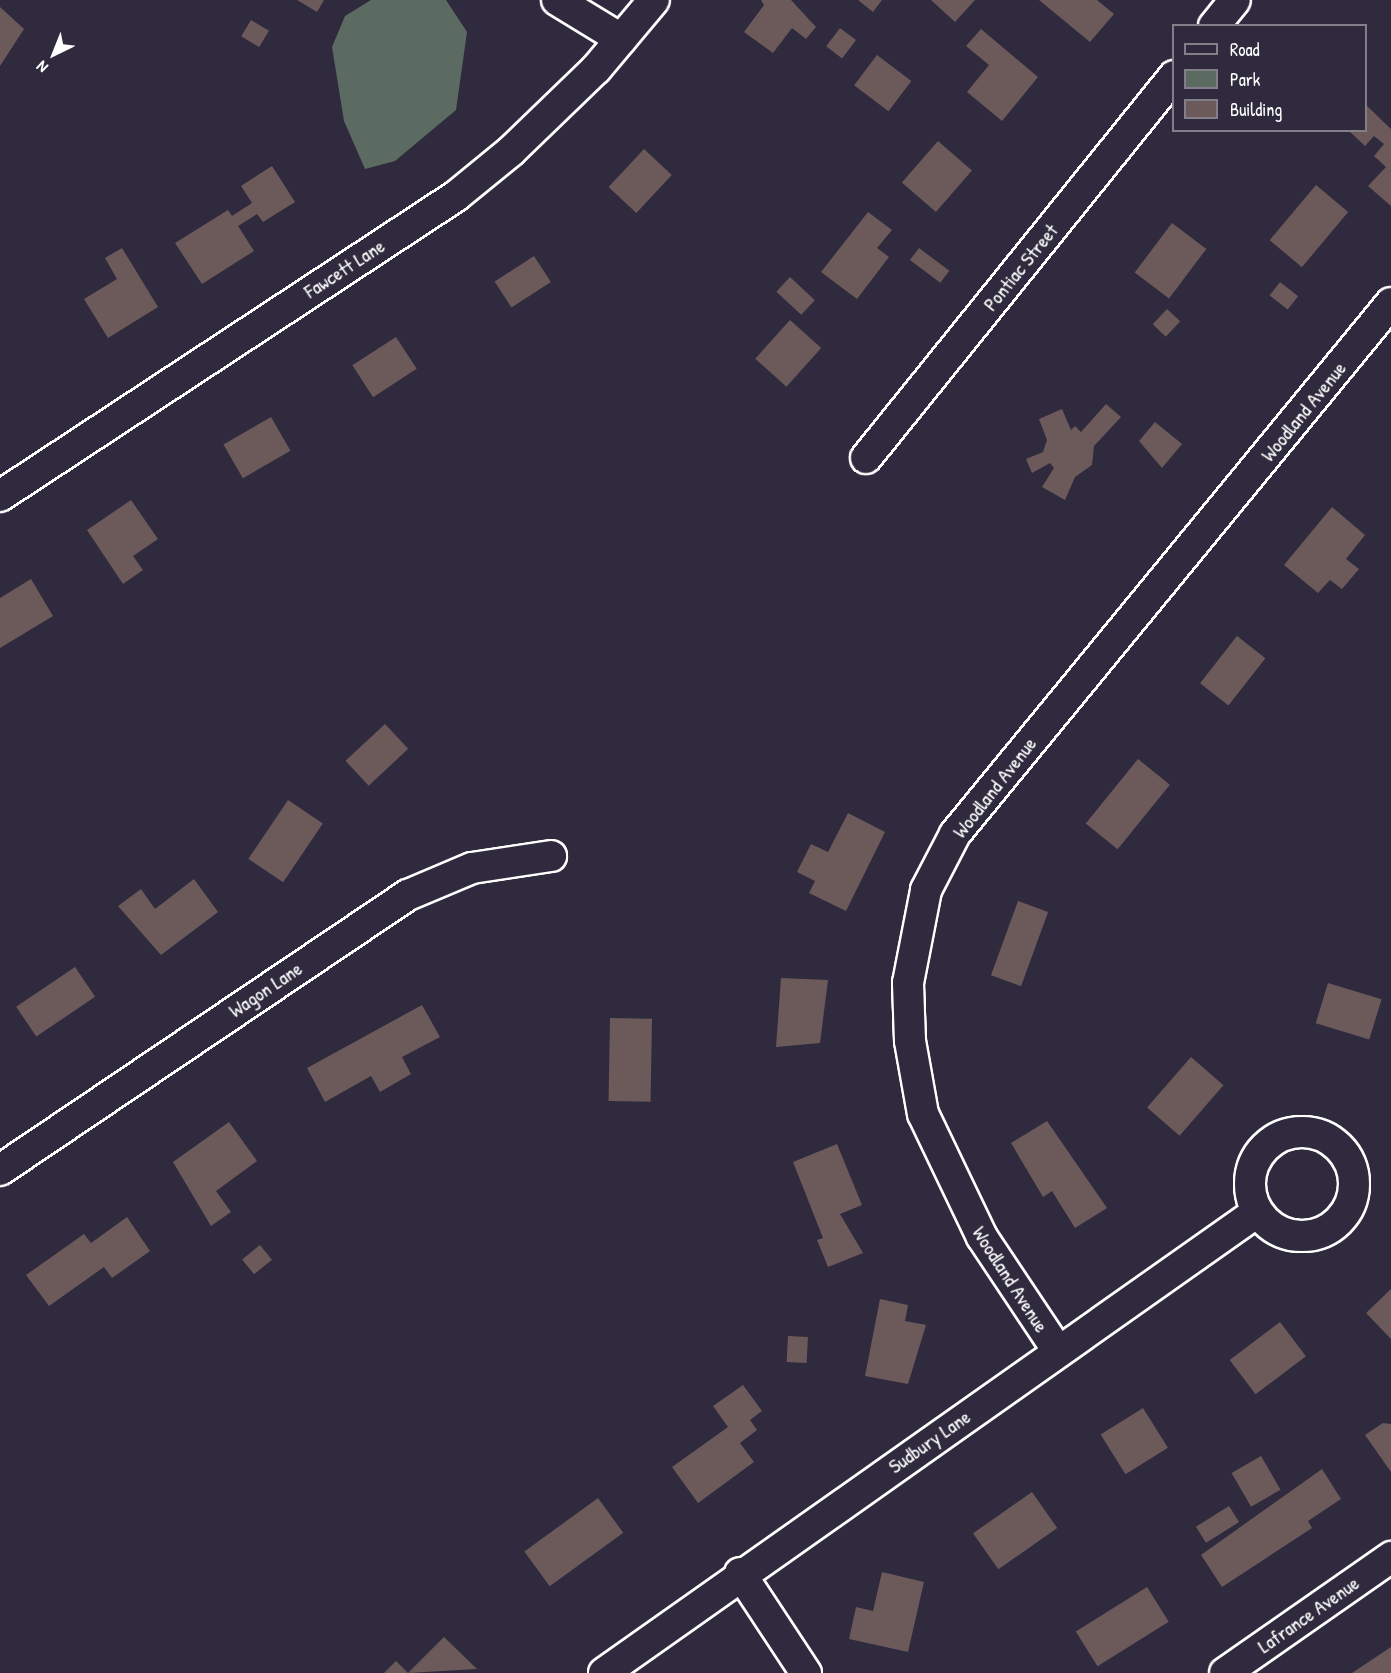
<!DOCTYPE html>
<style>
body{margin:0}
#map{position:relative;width:1391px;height:1673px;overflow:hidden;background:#2f2a3d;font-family:"Patrick Hand",sans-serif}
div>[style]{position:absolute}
.green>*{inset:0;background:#5c6b62}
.building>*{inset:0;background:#6c5a5a;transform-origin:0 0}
.roads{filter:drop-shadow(2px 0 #fff) drop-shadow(-2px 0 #fff) drop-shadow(0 2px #fff) drop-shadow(0 -2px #fff)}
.minor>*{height:30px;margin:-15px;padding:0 15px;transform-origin:15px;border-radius:15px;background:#2f2a3d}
.minor>.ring{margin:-15px;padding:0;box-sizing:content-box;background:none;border:30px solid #2f2a3d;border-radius:50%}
span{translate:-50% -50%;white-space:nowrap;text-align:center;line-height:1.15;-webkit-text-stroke:4.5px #2f2a3d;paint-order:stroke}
.street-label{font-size:20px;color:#fff}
.legend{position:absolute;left:1172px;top:24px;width:195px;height:108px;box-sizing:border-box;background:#2f2a3d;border:2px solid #827f8b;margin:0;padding:8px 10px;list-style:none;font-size:18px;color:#fff}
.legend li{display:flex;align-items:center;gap:12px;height:30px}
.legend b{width:30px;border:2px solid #827f8b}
.north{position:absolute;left:24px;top:24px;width:60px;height:60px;-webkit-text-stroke:4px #2f2a3d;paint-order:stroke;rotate:223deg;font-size:16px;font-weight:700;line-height:24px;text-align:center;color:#fff}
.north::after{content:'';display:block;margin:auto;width:21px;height:27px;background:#fff;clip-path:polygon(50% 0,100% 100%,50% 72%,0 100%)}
</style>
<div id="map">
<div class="green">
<div style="clip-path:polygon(371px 0,446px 0,467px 32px,456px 110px,395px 161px,365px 169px,344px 121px,332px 47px,345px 16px)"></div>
</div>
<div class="building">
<div style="clip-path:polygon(297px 0,324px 0,317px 12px)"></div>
<div style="clip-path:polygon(761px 0,791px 0,816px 27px,806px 39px,792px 28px,773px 53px,744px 32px,764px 5px)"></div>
<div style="clip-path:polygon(858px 0,882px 0,873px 12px)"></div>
<div style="clip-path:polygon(931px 0,975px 0,955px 22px)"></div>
<div style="clip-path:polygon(1039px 0,1097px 0,1114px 14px,1090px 42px)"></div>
<div style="clip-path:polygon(0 7px,24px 29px,0 66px)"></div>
<div style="left:251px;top:20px;width:21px;height:19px;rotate:31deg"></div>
<div style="left:840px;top:28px;width:20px;height:23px;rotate:37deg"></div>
<div style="clip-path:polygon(981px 29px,1038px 77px,1002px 121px,967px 92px,989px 65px,966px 46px)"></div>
<div style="left:877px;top:55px;width:43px;height:38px;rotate:37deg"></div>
<div style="clip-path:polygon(1366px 105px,1391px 129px,1391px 206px,1368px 186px,1386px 167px,1374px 156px,1384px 144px,1374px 136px,1365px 146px,1348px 130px,1366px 130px)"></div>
<div style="left:938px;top:141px;width:45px;height:55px;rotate:41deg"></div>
<div style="left:644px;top:149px;width:38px;height:52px;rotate:43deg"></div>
<div style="clip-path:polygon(272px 166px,295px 202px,263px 222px,257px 214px,238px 226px,254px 251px,202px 284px,175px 243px,228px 210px,232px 216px,252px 203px,241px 186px)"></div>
<div style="left:1316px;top:185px;width:42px;height:72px;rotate:40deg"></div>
<div style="clip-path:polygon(868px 212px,892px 230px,877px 248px,889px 257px,857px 299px,821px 272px)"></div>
<div style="left:1172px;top:223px;width:43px;height:62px;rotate:37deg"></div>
<div style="clip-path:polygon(122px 248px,158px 307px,108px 338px,84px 299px,117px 279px,105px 258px)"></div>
<div style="left:919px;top:248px;width:38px;height:15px;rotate:37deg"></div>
<div style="left:534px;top:256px;width:31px;height:47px;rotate:57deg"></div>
<div style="left:790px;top:277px;width:34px;height:20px;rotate:43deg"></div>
<div style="left:1280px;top:282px;width:23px;height:17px;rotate:38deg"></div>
<div style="left:1167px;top:309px;width:18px;height:21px;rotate:43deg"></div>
<div style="left:790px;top:320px;width:42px;height:52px;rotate:42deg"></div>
<div style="left:396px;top:337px;width:38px;height:52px;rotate:57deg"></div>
<div style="clip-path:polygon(1106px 404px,1121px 417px,1094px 446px,1092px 465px,1075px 477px,1065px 500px,1042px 487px,1054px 468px,1050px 463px,1032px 473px,1026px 459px,1043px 452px,1047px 440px,1039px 419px,1062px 409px,1071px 430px,1075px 426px,1081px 432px)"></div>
<div style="left:271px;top:417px;width:39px;height:55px;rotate:60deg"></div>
<div style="clip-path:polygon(1155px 422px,1182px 444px,1162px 468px,1139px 441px)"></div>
<div style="clip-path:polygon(131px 500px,158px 539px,133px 556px,143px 570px,123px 584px,87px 530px)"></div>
<div style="clip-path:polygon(1332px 507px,1365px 535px,1346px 559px,1359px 569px,1342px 589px,1330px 580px,1318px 593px,1284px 565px)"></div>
<div style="clip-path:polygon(31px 579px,53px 616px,0 648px,0 598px)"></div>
<div style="left:1237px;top:636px;width:36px;height:60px;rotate:38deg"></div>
<div style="left:385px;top:724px;width:34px;height:54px;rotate:47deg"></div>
<div style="left:1138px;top:759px;width:41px;height:83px;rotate:39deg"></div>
<div style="left:288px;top:800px;width:42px;height:71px;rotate:34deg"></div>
<div style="clip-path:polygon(848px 813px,885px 832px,846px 911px,809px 893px,815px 881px,797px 872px,811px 844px,828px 852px)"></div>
<div style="clip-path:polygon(194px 879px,218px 912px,161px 955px,118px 906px,141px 889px,155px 909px)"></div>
<div style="left:1018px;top:901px;width:32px;height:79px;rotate:20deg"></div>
<div style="left:75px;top:967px;width:36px;height:71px;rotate:56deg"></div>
<div style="clip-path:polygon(781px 978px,828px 980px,820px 1043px,776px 1047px)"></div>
<div style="left:1328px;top:983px;width:56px;height:42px;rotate:17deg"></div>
<div style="clip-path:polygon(422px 1005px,440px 1037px,402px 1057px,411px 1074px,380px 1092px,371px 1076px,325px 1102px,307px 1068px)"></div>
<div style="left:610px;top:1018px;width:42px;height:83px;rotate:1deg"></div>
<div style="left:1191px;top:1057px;width:43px;height:67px;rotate:41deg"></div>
<div style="clip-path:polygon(1047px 1121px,1107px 1208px,1075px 1228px,1052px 1191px,1043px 1197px,1011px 1143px)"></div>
<div style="clip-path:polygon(229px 1122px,257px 1161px,216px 1191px,231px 1212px,211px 1226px,173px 1162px)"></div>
<div style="clip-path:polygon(837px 1144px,862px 1205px,840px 1214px,863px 1253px,828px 1267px,817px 1240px,823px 1238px,793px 1162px)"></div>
<div style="clip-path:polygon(127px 1217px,150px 1251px,112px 1278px,104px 1267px,49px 1306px,26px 1275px,84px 1234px,91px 1243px)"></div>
<div style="left:260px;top:1245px;width:19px;height:23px;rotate:51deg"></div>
<div style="clip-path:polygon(1391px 1289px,1391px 1339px,1366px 1313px)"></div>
<div style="clip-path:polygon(880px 1299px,908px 1305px,905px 1321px,926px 1325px,908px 1384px,865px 1376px)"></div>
<div style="left:1280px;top:1322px;width:43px;height:63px;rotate:53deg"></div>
<div style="left:788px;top:1336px;width:20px;height:26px;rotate:3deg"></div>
<div style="clip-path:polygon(743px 1385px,762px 1411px,750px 1420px,757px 1430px,740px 1443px,754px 1462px,698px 1503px,672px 1467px,728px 1427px,713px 1406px)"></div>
<div style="left:1143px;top:1408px;width:47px;height:50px;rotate:58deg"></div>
<div style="clip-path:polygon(1383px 1423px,1391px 1424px,1391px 1472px,1365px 1435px)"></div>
<div style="left:1261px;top:1456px;width:39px;height:34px;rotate:60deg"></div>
<div style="clip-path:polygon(1322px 1469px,1341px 1499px,1308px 1521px,1312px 1528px,1222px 1587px,1201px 1555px)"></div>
<div style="left:1032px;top:1492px;width:44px;height:72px;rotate:55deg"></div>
<div style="left:598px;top:1498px;width:43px;height:91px;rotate:54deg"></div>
<div style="left:1229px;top:1506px;width:19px;height:39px;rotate:58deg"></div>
<div style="clip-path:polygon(882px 1572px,924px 1582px,908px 1652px,849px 1639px,856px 1607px,873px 1611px)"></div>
<div style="left:1147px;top:1587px;width:41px;height:84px;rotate:58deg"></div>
<div style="clip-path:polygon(444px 1637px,477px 1669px,408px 1673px)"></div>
<div style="clip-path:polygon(1391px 1647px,1391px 1673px,1352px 1673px)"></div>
<div style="clip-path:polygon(396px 1661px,408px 1673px,384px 1673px)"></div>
</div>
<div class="roads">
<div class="minor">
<div style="left:557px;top:0;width:75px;rotate:31.4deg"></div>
<div style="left:1214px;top:26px;width:33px;rotate:-51deg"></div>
<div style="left:866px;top:458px;width:491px;rotate:-51.1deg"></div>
<div style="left:0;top:496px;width:546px;rotate:-33.34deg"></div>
<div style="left:456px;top:196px;width:71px;rotate:-39.3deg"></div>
<div style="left:511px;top:151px;width:118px;rotate:-44deg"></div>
<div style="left:596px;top:69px;width:90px;rotate:-50deg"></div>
<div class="ring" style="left:1250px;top:1132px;width:74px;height:74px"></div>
<div style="left:0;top:1170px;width:492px;rotate:-34deg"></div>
<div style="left:408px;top:895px;width:69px;rotate:-22.9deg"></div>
<div style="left:472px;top:868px;width:80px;rotate:-8.6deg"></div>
<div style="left:1058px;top:1351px;width:137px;rotate:-123.7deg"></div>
<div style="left:982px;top:1237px;width:136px;rotate:-115.6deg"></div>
<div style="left:923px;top:1114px;width:74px;rotate:-100.1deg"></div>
<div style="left:910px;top:1041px;width:58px;rotate:-92deg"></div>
<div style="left:908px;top:983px;width:95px;rotate:-79deg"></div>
<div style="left:926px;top:890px;width:63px;rotate:-62.6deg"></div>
<div style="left:955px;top:834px;width:687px;rotate:-50.61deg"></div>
<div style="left:740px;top:1573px;width:120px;rotate:56.6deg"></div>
<div style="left:604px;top:1673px;width:799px;rotate:-35.22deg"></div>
<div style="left:1225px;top:1673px;width:203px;rotate:-34.9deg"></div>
</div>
</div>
<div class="street-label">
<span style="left:1020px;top:267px;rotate:-51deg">Pontiac Street</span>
<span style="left:344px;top:268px;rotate:-33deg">Fawcett Lane</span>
<span style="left:1303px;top:411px;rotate:-51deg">Woodland Avenue</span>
<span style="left:994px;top:787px;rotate:-52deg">Woodland Avenue</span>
<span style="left:265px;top:989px;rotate:-34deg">Wagon Lane</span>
<span style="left:1011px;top:1279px;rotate:57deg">Woodland Avenue</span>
<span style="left:929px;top:1441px;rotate:-35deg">Sudbury Lane</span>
<span style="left:1308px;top:1614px;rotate:-35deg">Lafrance Avenue</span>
</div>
<ul class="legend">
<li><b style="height:8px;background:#2f2a3d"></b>Road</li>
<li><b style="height:16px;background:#5c6b62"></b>Park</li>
<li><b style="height:16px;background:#6c5a5a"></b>Building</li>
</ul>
<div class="north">N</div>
</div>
